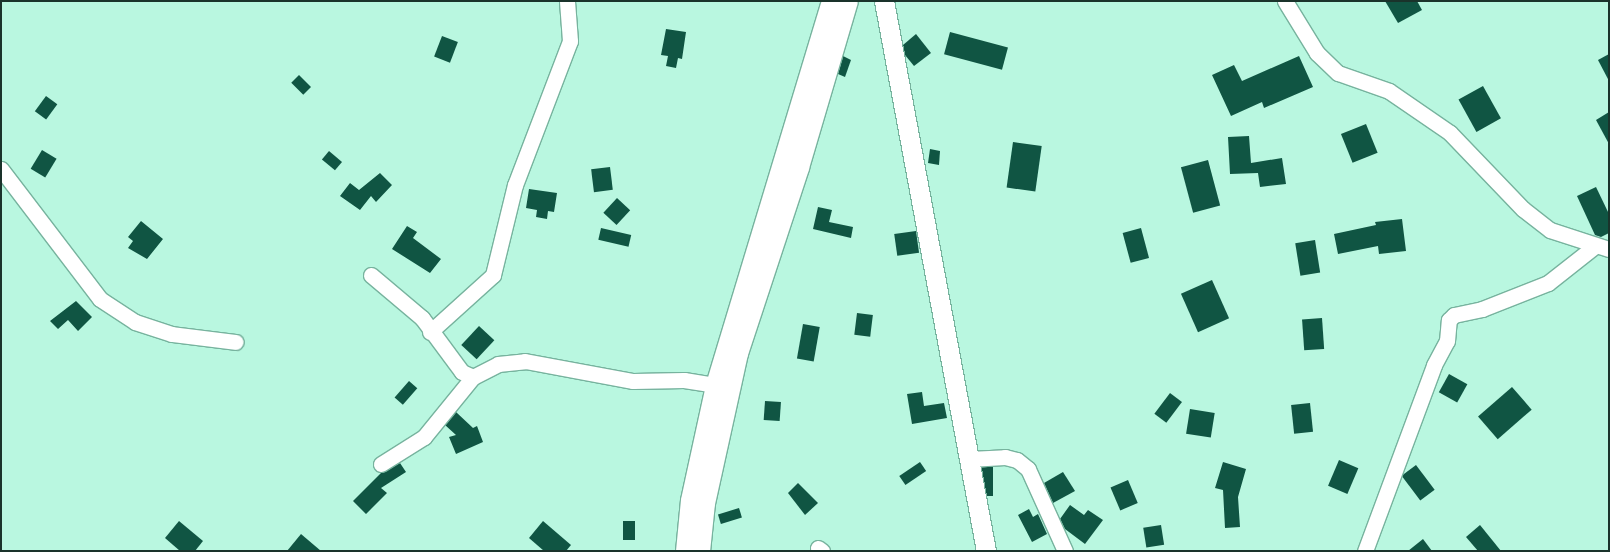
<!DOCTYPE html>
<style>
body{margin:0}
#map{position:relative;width:1610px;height:552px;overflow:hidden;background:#b9f7e0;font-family:"Fira Sans Condensed",sans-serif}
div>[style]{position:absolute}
.building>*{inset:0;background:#105543;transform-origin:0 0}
.roads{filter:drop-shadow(1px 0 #77b39e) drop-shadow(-1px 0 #77b39e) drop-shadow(0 1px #77b39e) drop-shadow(0 -1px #77b39e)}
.minor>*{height:15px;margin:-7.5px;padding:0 7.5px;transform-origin:7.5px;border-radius:7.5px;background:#fff}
.major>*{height:19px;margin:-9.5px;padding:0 9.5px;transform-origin:9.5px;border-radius:9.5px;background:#fff}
span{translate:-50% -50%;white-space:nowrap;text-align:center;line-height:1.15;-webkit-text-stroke:4px #dafef0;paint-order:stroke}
.frame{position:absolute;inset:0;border:2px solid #1a332b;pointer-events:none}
</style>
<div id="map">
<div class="building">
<div style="clip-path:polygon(1385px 1px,1417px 1px,1422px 10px,1398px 23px)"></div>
<div style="clip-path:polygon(666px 29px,686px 32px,682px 59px,678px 58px,676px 68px,666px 66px,668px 56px,661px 55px)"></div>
<div style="left:950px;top:32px;width:60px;height:23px;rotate:15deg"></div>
<div style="clip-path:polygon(916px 34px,931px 53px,914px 66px,905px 55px,903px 45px)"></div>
<div style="left:442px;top:36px;width:17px;height:22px;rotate:21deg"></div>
<div style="clip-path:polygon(1609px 54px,1609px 81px,1598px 60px)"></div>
<div style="clip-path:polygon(843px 56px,851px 60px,845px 77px,838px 74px)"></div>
<div style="clip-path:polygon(1299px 56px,1313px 87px,1264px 108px,1262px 102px,1231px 116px,1212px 75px,1234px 65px,1242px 81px)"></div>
<div style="left:299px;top:75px;width:17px;height:11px;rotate:45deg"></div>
<div style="left:1483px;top:86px;width:37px;height:28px;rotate:61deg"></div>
<div style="left:46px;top:96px;width:14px;height:19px;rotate:36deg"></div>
<div style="clip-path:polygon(1609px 112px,1609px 144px,1596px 120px)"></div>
<div style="left:1366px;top:124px;width:31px;height:27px;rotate:68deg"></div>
<div style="clip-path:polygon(1249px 136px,1251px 163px,1282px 158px,1286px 184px,1260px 187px,1258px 173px,1230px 174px,1228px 137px)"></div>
<div style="left:1013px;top:142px;width:29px;height:46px;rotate:8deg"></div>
<div style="clip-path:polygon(930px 149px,940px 151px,939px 165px,928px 163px)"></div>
<div style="left:42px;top:150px;width:17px;height:22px;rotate:31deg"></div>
<div style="left:329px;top:151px;width:17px;height:11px;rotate:40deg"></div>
<div style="left:1208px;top:160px;width:47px;height:28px;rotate:75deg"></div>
<div style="left:610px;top:167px;width:23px;height:19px;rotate:83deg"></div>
<div style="clip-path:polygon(380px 173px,392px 185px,376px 202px,371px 196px,360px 210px,340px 196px,350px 183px,359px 190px)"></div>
<div style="clip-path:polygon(1596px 187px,1609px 214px,1609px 233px,1601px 237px,1595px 235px,1577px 196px)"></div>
<div style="clip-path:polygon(529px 189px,557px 193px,554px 212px,548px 211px,547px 219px,536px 217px,537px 210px,526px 208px)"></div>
<div style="left:617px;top:198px;width:18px;height:20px;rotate:43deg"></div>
<div style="clip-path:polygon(818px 207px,832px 210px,829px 222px,853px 227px,851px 238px,813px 229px)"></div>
<div style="clip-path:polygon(1402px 219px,1406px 251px,1379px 254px,1378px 246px,1338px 254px,1334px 234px,1376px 225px,1375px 222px)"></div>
<div style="clip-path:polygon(141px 221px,163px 239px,147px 259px,128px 248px,133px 241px,128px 237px)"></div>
<div style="clip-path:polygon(407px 226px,417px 232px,413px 238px,441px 259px,430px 273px,392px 249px)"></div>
<div style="left:601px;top:228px;width:31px;height:12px;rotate:13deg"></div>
<div style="left:1141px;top:228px;width:31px;height:19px;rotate:75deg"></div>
<div style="left:916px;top:231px;width:22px;height:22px;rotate:82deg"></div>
<div style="left:1315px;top:240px;width:33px;height:20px;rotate:81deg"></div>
<div style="left:1212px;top:280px;width:42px;height:34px;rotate:66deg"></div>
<div style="clip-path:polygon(76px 301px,92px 317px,78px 331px,68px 320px,58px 329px,50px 321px)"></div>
<div style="left:857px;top:313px;width:16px;height:22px;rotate:7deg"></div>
<div style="left:1322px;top:318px;width:31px;height:20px;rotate:86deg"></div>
<div style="left:803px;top:324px;width:17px;height:35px;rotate:10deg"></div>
<div style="left:479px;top:326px;width:21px;height:26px;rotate:43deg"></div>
<div style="left:1449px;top:374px;width:21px;height:21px;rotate:29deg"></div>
<div style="left:409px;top:381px;width:11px;height:22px;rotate:41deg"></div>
<div style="left:1512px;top:387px;width:30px;height:45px;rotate:49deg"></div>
<div style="clip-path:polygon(922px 392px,924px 406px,944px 403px,947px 418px,912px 424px,907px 394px)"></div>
<div style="left:1170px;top:393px;width:15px;height:26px;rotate:37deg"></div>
<div style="left:765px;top:401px;width:16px;height:19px;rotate:4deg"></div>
<div style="left:1310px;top:403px;width:29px;height:19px;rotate:84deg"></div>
<div style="left:1190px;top:409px;width:25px;height:25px;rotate:9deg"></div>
<div style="clip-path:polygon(456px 412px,473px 428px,477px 426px,483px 442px,456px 454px,449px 437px,456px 435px,445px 425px)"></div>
<div style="left:1339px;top:460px;width:21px;height:28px;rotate:23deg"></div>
<div style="left:920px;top:462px;width:11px;height:25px;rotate:56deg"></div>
<div style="clip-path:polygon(1223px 462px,1246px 469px,1238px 497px,1240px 527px,1225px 528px,1223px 490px,1215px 488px)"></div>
<div style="clip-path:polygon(400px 463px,406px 472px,381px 488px,387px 493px,366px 514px,353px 501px,381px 473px)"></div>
<div style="left:1416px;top:465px;width:31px;height:18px;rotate:53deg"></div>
<div style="left:982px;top:467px;width:11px;height:29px"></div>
<div style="clip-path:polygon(1063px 472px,1075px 491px,1053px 503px,1044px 483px)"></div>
<div style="left:1128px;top:480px;width:25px;height:19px;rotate:67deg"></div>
<div style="clip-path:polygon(798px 483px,818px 503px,805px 515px,788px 493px)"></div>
<div style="clip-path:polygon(1070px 505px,1084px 515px,1088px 510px,1103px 520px,1085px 544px,1065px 529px,1060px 519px)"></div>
<div style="left:739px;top:508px;width:10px;height:22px;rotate:73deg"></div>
<div style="clip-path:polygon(1029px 509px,1033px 517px,1038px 514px,1047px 534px,1032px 542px,1018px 515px)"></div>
<div style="clip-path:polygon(179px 521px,203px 541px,195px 551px,180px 551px,165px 538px)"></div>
<div style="clip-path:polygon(543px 521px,571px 545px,566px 551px,544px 551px,529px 538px)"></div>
<div style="left:623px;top:521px;width:12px;height:19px"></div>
<div style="left:1161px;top:525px;width:20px;height:18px;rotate:81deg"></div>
<div style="clip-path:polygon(1480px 525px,1501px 551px,1478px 551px,1466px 537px)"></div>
<div style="clip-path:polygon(301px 534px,321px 551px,287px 551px)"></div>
<div style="clip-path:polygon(1423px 539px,1432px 551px,1408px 551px)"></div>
</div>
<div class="roads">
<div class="minor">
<div style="left:1285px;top:1px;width:61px;rotate:58.4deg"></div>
<div style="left:1317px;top:53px;width:29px;rotate:44deg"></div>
<div style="left:1338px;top:73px;width:54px;rotate:19.4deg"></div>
<div style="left:1389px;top:91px;width:74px;rotate:34.5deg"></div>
<div style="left:1450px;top:133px;width:105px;rotate:46.2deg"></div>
<div style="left:1523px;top:209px;width:34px;rotate:38deg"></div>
<div style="left:1550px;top:230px;width:62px;rotate:17.9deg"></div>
<div style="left:1px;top:169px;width:163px;rotate:52.7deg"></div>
<div style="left:100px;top:299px;width:42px;rotate:33.3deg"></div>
<div style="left:135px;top:322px;width:39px;rotate:18deg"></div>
<div style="left:172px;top:334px;width:64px;rotate:7.1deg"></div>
<div style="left:371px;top:275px;width:67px;rotate:40.1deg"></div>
<div style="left:422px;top:318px;width:67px;rotate:53.5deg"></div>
<div style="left:462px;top:372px;width:12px;rotate:24deg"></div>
<div style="left:473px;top:377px;width:28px;rotate:-27deg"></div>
<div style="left:498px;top:364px;width:27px;rotate:-6deg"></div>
<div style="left:525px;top:361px;width:110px;rotate:10.5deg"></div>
<div style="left:633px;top:381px;width:51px;rotate:-1.1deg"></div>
<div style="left:684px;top:380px;width:31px;rotate:9deg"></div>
<div style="left:430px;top:332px;width:85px;rotate:-42.1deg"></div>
<div style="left:493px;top:275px;width:93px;rotate:-76.3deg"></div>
<div style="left:515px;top:185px;width:154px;rotate:-69.1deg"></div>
<div style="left:570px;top:41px;width:40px;rotate:-94.3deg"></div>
<div style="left:969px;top:459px;width:36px;rotate:-3deg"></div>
<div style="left:1005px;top:457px;width:12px;rotate:14deg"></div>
<div style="left:1017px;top:460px;width:14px;rotate:39deg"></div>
<div style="left:1028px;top:469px;width:90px;rotate:65.7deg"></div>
<div style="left:381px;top:464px;width:51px;rotate:-32.1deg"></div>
<div style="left:424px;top:437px;width:77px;rotate:-50.8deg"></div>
<div style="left:818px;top:548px;width:5px;rotate:37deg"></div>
<div style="left:1365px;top:551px;width:198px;rotate:-69.6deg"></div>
<div style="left:1434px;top:365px;width:27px;rotate:-62deg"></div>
<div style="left:1447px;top:341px;width:21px;rotate:-85deg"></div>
<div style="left:1449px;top:320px;width:7px;rotate:-45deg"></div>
<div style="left:1454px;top:315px;width:29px;rotate:-12deg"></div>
<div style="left:1482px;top:309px;width:71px;rotate:-21.5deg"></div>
<div style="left:1548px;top:283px;width:60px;rotate:-38.2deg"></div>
</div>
<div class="major">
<div style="left:884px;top:1px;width:559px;rotate:79.49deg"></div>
<div style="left:685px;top:551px;width:51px;rotate:-84.4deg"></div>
<div style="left:690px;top:500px;width:118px;rotate:-77.7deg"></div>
<div style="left:715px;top:385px;width:401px;rotate:-73.2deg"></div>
<div style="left:700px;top:551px;width:48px;rotate:-84.1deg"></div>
<div style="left:705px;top:503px;width:154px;rotate:-77.6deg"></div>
<div style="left:738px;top:353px;width:196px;rotate:-71.8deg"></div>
<div style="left:799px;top:167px;width:173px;rotate:-73.6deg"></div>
</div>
</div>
<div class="frame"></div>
</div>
